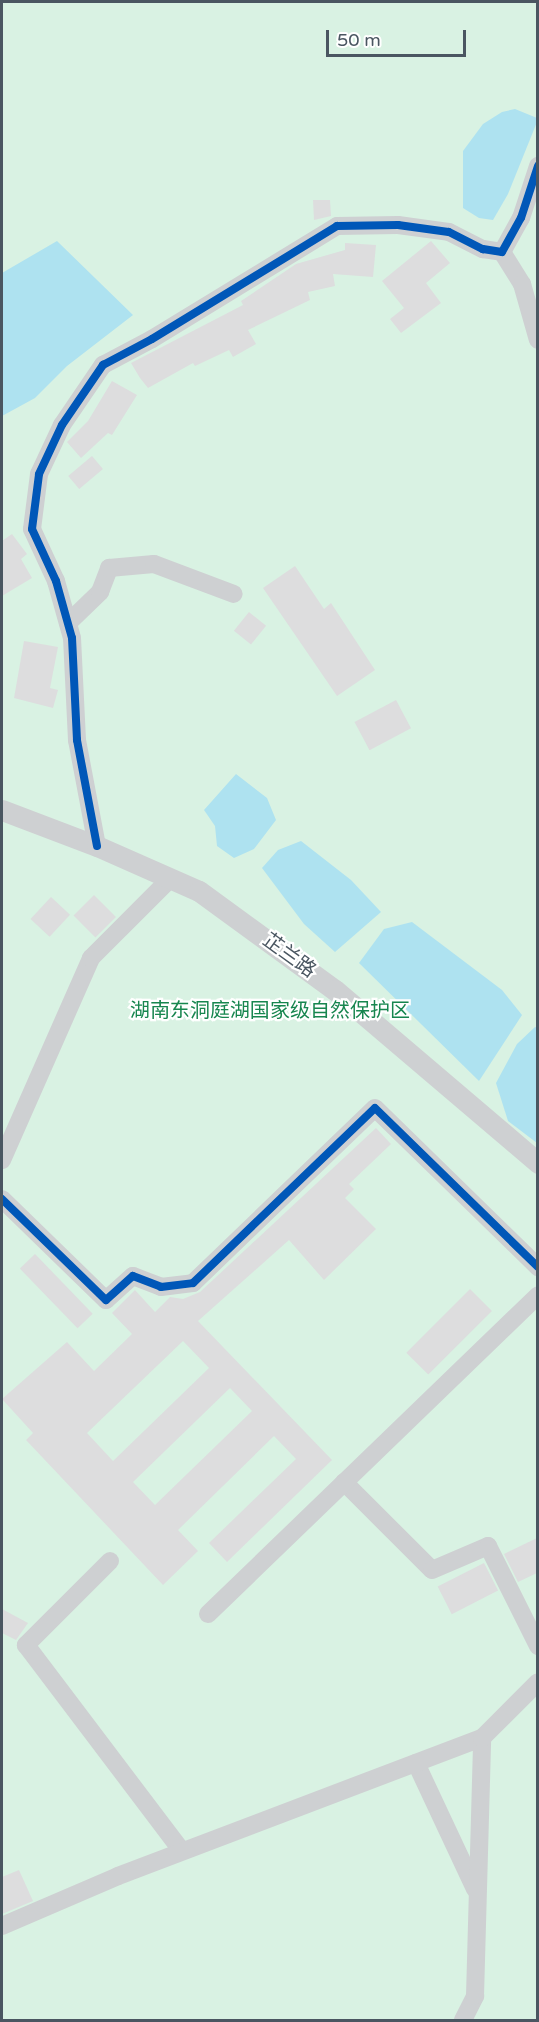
<!DOCTYPE html>
<meta charset="utf-8">
<style>
body{margin:0}
#map{position:relative;width:539px;height:2022px;overflow:hidden;background:#f4f4f4;font-family:"Varela Round","Noto Sans SC",sans-serif}
div>[style]{position:absolute}
.green>*{inset:0;background:#d9f2e3;transform-origin:0 0}
.water>*{inset:0;background:#aee2f0}
.building>*{inset:0;background:#ddddde;transform-origin:0 0}
.minor>*{height:18px;margin:-9px;padding:0 9px;transform-origin:9px;border-radius:9px;background:#ced0d2}
.tertiary>*{height:21px;margin:-10.5px;padding:0 10.5px;transform-origin:10.5px;border-radius:10.5px;background:#ced0d2}
.cycleway>*{height:8px;margin:-4px;padding:0 4px;transform-origin:4px;border-radius:4px;background:#0057b8}
span{translate:-50% -50%;white-space:nowrap;text-align:center;line-height:1.15;-webkit-text-stroke:4.5px #fff;paint-order:stroke}
.street-label{font-size:20px;color:#4a5661}
.park-label{font-size:20px;color:#17864f}
.frame{position:absolute;inset:0;border:3px solid #4a5661;pointer-events:none}
.scale{position:absolute;left:326px;top:30px;width:140px;height:27px;box-sizing:border-box;border:3px solid #4a5661;border-top:0;padding-left:8px;font-size:18px;line-height:21px;white-space:nowrap;color:#4a5661;-webkit-text-stroke:4px #fff;paint-order:stroke}
</style>
<div id="map">
<div class="green">
<div style="left:2px;top:2px;width:535px;height:2018px"></div>
</div>
<div class="water">
<div style="clip-path:polygon(515px 109px,537px 118px,537px 122px,508px 194px,493px 220px,479px 218px,463px 208px,463px 151px,483px 124px,502px 112px)"></div>
<div style="clip-path:polygon(57px 241px,133px 315px,67px 366px,35px 398px,2px 416px,2px 273px)"></div>
<div style="clip-path:polygon(236px 774px,267px 798px,276px 820px,254px 849px,234px 858px,217px 846px,215px 826px,204px 810px)"></div>
<div style="clip-path:polygon(301px 841px,351px 880px,381px 912px,335px 952px,304px 924px,262px 868px,278px 850px)"></div>
<div style="clip-path:polygon(412px 922px,502px 990px,522px 1015px,479px 1081px,359px 963px,384px 929px)"></div>
<div style="clip-path:polygon(535px 1027px,538px 1028px,537px 1143px,508px 1121px,496px 1083px,517px 1044px)"></div>
</div>
<div class="building">
<div style="clip-path:polygon(313px 200px,330px 200px,331px 216px,314px 220px)"></div>
<div style="clip-path:polygon(431px 241px,450px 263px,426px 283px,441px 303px,401px 333px,390px 319px,404px 308px,382px 281px)"></div>
<div style="clip-path:polygon(345px 243px,376px 245px,373px 277px,333px 274px,335px 286px,308px 292px,310px 300px,248px 330px,256px 344px,233px 357px,229px 350px,195px 366px,193px 363px,148px 388px,140px 378px,131px 363px,243px 305px,241px 301px,296px 264px,345px 250px)"></div>
<div style="clip-path:polygon(112px 381px,137px 395px,112px 435px,108px 433px,81px 458px,67px 442px,88px 421px)"></div>
<div style="left:92px;top:456px;width:17px;height:31px;rotate:50deg"></div>
<div style="clip-path:polygon(12px 534px,27px 554px,21px 559px,32px 578px,2px 596px,2px 541px)"></div>
<div style="clip-path:polygon(295px 566px,324px 609px,331px 603px,375px 670px,337px 696px,263px 588px)"></div>
<div style="left:249px;top:612px;width:22px;height:24px;rotate:39deg"></div>
<div style="clip-path:polygon(24px 641px,58px 647px,50px 688px,58px 690px,53px 708px,14px 698px)"></div>
<div style="left:396px;top:700px;width:32px;height:47px;rotate:62deg"></div>
<div style="left:94px;top:895px;width:31px;height:29px;rotate:45deg"></div>
<div style="left:51px;top:897px;width:26px;height:30px;rotate:43deg"></div>
<div style="clip-path:polygon(evenodd,376px 1128px,391px 1144px,349px 1184px,354px 1189px,345px 1198px,376px 1229px,324px 1280px,289px 1240px,198px 1321px,332px 1460px,227px 1562px,209px 1543px,296px 1459px,274px 1436px,178px 1530px,198px 1551px,163px 1585px,26px 1440px,33px 1433px,2px 1399px,67px 1342px,94px 1371px,132px 1334px,112px 1313px,135px 1290px,155px 1312px,170px 1297px,183px 1299px,200px 1292px,376px 1128px,183px 1341px,209px 1368px,113px 1461px,87px 1433px,183px 1341px,376px 1128px,230px 1388px,252px 1411px,155px 1505px,133px 1482px,230px 1388px)"></div>
<div style="left:35px;top:1254px;width:83px;height:21px;rotate:46deg"></div>
<div style="left:470px;top:1289px;width:31px;height:90px;rotate:45deg"></div>
<div style="clip-path:polygon(537px 1538px,537px 1573px,518px 1582px,504px 1554px)"></div>
<div style="left:484px;top:1563px;width:31px;height:52px;rotate:63deg"></div>
<div style="clip-path:polygon(2px 1609px,28px 1623px,16px 1640px,2px 1633px)"></div>
<div style="clip-path:polygon(19px 1870px,33px 1901px,2px 1914px,2px 1877px)"></div>
</div>
<div class="minor">
<div style="left:502px;top:252px;width:38px;rotate:58deg"></div>
<div style="left:522px;top:284px;width:58px;rotate:74.1deg"></div>
<div style="left:68px;top:623px;width:45px;rotate:-44.1deg"></div>
<div style="left:100px;top:592px;width:26px;rotate:-69deg"></div>
<div style="left:109px;top:568px;width:45px;rotate:-5.1deg"></div>
<div style="left:154px;top:564px;width:85px;rotate:20.6deg"></div>
<div style="left:97px;top:846px;width:108px;rotate:-100.7deg"></div>
<div style="left:77px;top:740px;width:102px;rotate:-92.8deg"></div>
<div style="left:72px;top:638px;width:59px;rotate:-105.7deg"></div>
<div style="left:56px;top:581px;width:57px;rotate:-114.8deg"></div>
<div style="left:32px;top:529px;width:55px;rotate:-82.7deg"></div>
<div style="left:39px;top:474px;width:54px;rotate:-64.9deg"></div>
<div style="left:62px;top:425px;width:73px;rotate:-55.7deg"></div>
<div style="left:103px;top:365px;width:55px;rotate:-28deg"></div>
<div style="left:152px;top:339px;width:217px;rotate:-31.4deg"></div>
<div style="left:337px;top:226px;width:61px;rotate:-0.9deg"></div>
<div style="left:398px;top:225px;width:51px;rotate:7.8deg"></div>
<div style="left:449px;top:232px;width:38px;rotate:27deg"></div>
<div style="left:483px;top:249px;width:19px;rotate:9deg"></div>
<div style="left:502px;top:252px;width:39px;rotate:-61deg"></div>
<div style="left:521px;top:218px;width:55px;rotate:-71.9deg"></div>
<div style="left:2px;top:1160px;width:221px;rotate:-66.2deg"></div>
<div style="left:91px;top:958px;width:110px;rotate:-45deg"></div>
<div style="left:2px;top:1199px;width:145px;rotate:44.2deg"></div>
<div style="left:106px;top:1300px;width:36px;rotate:-42deg"></div>
<div style="left:133px;top:1276px;width:30px;rotate:21deg"></div>
<div style="left:161px;top:1287px;width:32px;rotate:-7deg"></div>
<div style="left:193px;top:1283px;width:252px;rotate:-43.9deg"></div>
<div style="left:375px;top:1108px;width:228px;rotate:44.3deg"></div>
<div style="left:344px;top:1482px;width:124px;rotate:45deg"></div>
<div style="left:432px;top:1570px;width:61px;rotate:-23.2deg"></div>
<div style="left:488px;top:1546px;width:112px;rotate:63.4deg"></div>
<div style="left:110px;top:1561px;width:119px;rotate:135deg"></div>
<div style="left:26px;top:1645px;width:258px;rotate:52.9deg"></div>
<div style="left:208px;top:1614px;width:459px;rotate:-44deg"></div>
<div style="left:416px;top:1763px;width:139px;rotate:64.9deg"></div>
<div style="left:2px;top:1926px;width:126px;rotate:-23.3deg"></div>
<div style="left:118px;top:1876px;width:389px;rotate:-20.8deg"></div>
<div style="left:463px;top:2020px;width:27px;rotate:-63deg"></div>
<div style="left:475px;top:1996px;width:258px;rotate:-88.4deg"></div>
<div style="left:482px;top:1738px;width:79px;rotate:-45deg"></div>
</div>
<div class="tertiary">
<div style="left:2px;top:810px;width:102px;rotate:20.8deg"></div>
<div style="left:97px;top:846px;width:111px;rotate:23.8deg"></div>
<div style="left:199px;top:891px;width:168px;rotate:36.1deg"></div>
<div style="left:335px;top:990px;width:267px;rotate:40.4deg"></div>
</div>
<div class="cycleway">
<div style="left:97px;top:846px;width:108px;rotate:-100.7deg"></div>
<div style="left:77px;top:740px;width:102px;rotate:-92.8deg"></div>
<div style="left:72px;top:638px;width:59px;rotate:-105.7deg"></div>
<div style="left:56px;top:581px;width:57px;rotate:-114.8deg"></div>
<div style="left:32px;top:529px;width:55px;rotate:-82.7deg"></div>
<div style="left:39px;top:474px;width:54px;rotate:-64.9deg"></div>
<div style="left:62px;top:425px;width:73px;rotate:-55.7deg"></div>
<div style="left:103px;top:365px;width:55px;rotate:-28deg"></div>
<div style="left:152px;top:339px;width:217px;rotate:-31.4deg"></div>
<div style="left:337px;top:226px;width:61px;rotate:-0.9deg"></div>
<div style="left:398px;top:225px;width:51px;rotate:7.8deg"></div>
<div style="left:449px;top:232px;width:38px;rotate:27deg"></div>
<div style="left:483px;top:249px;width:19px;rotate:9deg"></div>
<div style="left:502px;top:252px;width:39px;rotate:-61deg"></div>
<div style="left:521px;top:218px;width:55px;rotate:-71.9deg"></div>
<div style="left:2px;top:1199px;width:145px;rotate:44.2deg"></div>
<div style="left:106px;top:1300px;width:36px;rotate:-42deg"></div>
<div style="left:133px;top:1276px;width:30px;rotate:21deg"></div>
<div style="left:161px;top:1287px;width:32px;rotate:-7deg"></div>
<div style="left:193px;top:1283px;width:252px;rotate:-43.9deg"></div>
<div style="left:375px;top:1108px;width:228px;rotate:44.3deg"></div>
</div>
<div class="street-label">
<span style="left:289px;top:956px;rotate:36deg">芷兰路</span>
</div>
<div class="park-label">
<span style="left:270px;top:1011px">湖南东洞庭湖国家级自然保护区</span>
</div>
<div class="frame"></div>
<div class="scale">50 m</div>
</div>
